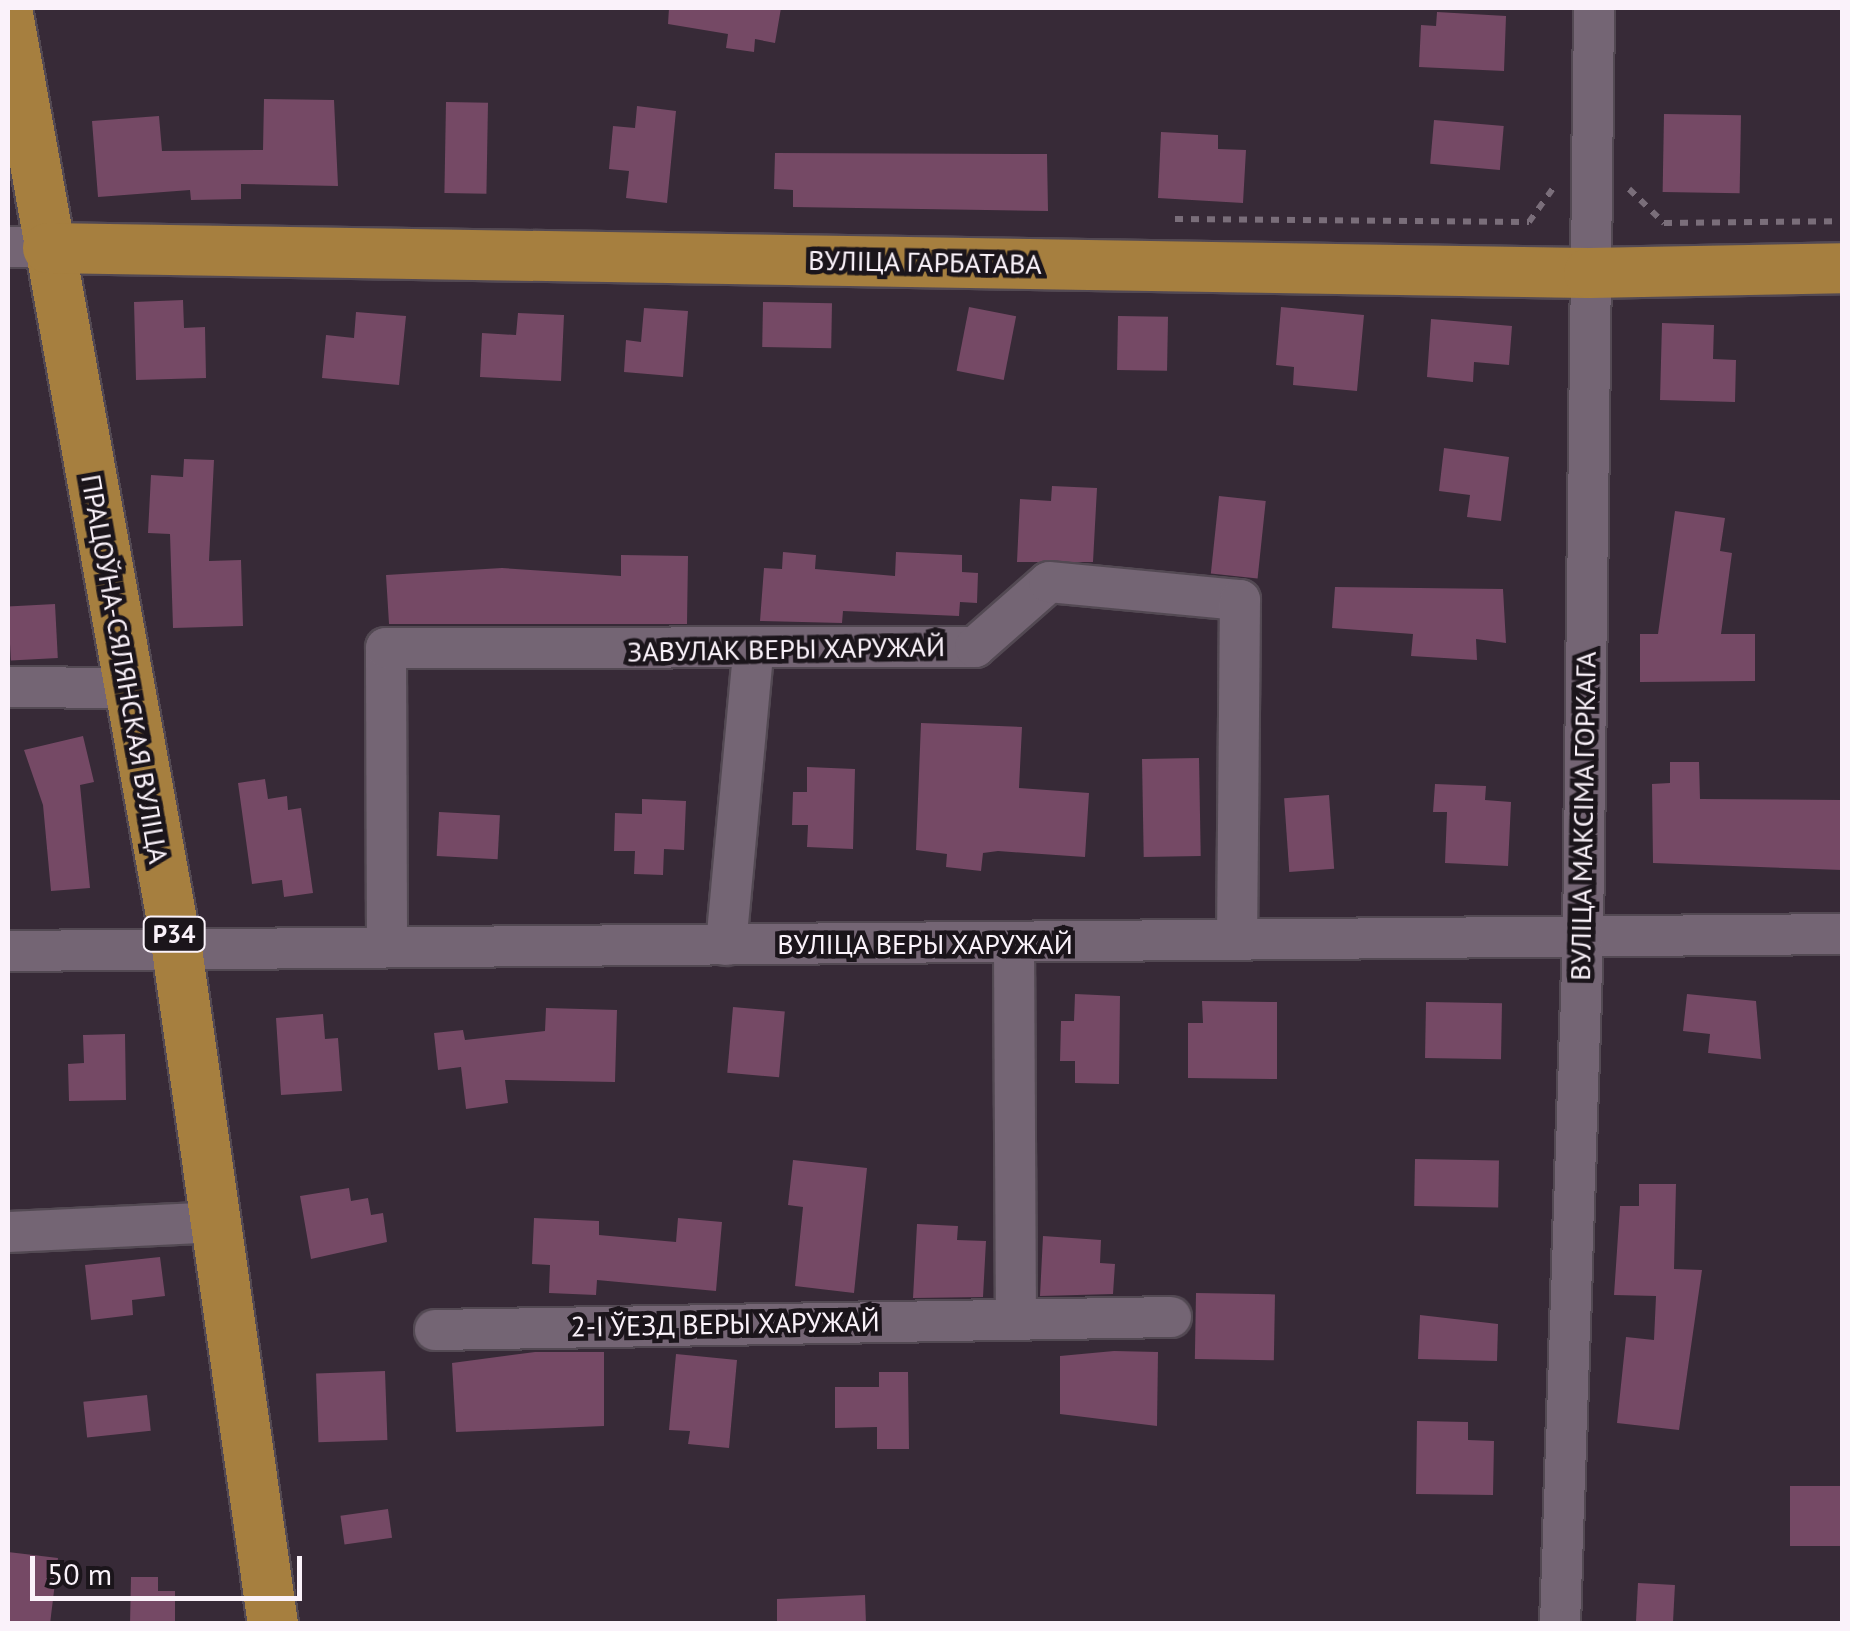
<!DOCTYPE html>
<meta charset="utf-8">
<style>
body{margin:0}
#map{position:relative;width:1850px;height:1631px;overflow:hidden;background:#372a37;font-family:"PT Sans",sans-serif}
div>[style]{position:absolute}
.building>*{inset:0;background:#754965;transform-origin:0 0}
.path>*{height:6px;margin-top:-3px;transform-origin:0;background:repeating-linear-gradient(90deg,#7a6e7a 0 8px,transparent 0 16px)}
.roads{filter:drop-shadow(2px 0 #534953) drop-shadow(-2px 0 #534953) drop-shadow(0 2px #534953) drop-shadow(0 -2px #534953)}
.minor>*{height:40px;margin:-20px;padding:0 20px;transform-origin:20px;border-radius:20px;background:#746574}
.major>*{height:50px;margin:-25px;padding:0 25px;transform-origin:25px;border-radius:25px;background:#a67f3f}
span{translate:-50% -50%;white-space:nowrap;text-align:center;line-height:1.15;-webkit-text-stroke:9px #1b151b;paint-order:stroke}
.shield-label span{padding:2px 8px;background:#1b151b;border:2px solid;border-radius:8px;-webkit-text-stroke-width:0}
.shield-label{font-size:25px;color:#faf2fa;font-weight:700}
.street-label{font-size:28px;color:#faf2fa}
.frame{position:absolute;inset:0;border:10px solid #faf2fa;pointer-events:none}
.scale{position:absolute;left:30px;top:1556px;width:272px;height:45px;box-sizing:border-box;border:5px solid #faf2fa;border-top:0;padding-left:12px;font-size:30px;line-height:35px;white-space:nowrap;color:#faf2fa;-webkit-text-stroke:8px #1b151b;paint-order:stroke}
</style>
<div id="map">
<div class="building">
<div style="clip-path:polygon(669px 8px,781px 8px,775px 43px,755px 39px,754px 52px,726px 48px,728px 34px,668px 24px)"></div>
<div style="clip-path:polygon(1437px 12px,1506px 16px,1504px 71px,1419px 67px,1421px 25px,1436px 26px)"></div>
<div style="clip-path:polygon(264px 99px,334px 100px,338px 186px,241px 184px,241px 199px,191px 200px,190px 190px,98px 197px,92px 121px,159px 116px,162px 151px,263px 150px)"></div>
<div style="left:446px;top:102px;width:42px;height:91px;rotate:1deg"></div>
<div style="clip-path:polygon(637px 106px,676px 111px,667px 203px,626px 198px,629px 171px,609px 169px,613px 126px,635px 128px)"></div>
<div style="left:1664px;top:114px;width:77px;height:78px;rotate:1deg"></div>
<div style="left:1434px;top:120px;width:70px;height:44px;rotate:5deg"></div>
<div style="clip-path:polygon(1161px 132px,1218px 135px,1218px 149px,1246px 150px,1243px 203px,1158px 198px)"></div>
<div style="clip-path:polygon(775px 153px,1047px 154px,1048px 211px,793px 207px,793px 190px,774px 189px)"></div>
<div style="clip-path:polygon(183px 300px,184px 328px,205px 327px,206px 378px,136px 380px,134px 302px)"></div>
<div style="left:763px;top:302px;width:69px;height:45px;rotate:1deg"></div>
<div style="left:969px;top:307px;width:48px;height:65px;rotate:11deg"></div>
<div style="clip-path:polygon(1281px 307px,1364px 315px,1357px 391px,1293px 385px,1294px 367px,1276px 365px)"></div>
<div style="clip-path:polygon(644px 308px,688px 311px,683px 377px,624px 372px,626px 340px,641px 342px)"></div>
<div style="clip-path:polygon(356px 312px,406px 316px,399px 385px,322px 378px,326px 335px,354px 338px)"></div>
<div style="clip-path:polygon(518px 313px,564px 315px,561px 381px,480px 377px,482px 333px,516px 335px)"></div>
<div style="left:1118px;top:316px;width:50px;height:54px;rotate:1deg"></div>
<div style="clip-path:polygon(1431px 319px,1512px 326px,1509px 365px,1474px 362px,1473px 382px,1427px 377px)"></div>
<div style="clip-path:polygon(1662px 323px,1714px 325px,1713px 359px,1736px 360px,1735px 402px,1660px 400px)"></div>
<div style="clip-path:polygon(1444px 448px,1509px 457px,1501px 521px,1467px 517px,1470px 495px,1439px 491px)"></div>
<div style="clip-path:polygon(184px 459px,214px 460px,209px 561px,241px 560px,243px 626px,173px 628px,170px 534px,148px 533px,151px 475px,183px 477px)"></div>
<div style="clip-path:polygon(1052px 486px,1097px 488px,1093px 562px,1017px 562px,1020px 499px,1051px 501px)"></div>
<div style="left:1219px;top:496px;width:47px;height:78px;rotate:6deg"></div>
<div style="clip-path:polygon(1675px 511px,1725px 518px,1720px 551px,1732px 553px,1721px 634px,1755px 634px,1755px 681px,1640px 682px,1640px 634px,1658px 634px)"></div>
<div style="clip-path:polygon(783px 552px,816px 555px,815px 569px,895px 576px,896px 552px,962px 555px,962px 572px,978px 573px,977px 603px,960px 602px,959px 616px,843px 611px,842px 623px,760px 621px,764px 568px,782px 569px)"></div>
<div style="clip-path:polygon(621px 555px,688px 556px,687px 624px,389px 624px,386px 575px,502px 568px,621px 576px)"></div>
<div style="clip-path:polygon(1335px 587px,1503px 589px,1506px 643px,1476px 639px,1477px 660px,1411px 656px,1413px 634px,1332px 628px)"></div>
<div style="left:55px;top:604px;width:54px;height:47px;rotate:87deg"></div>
<div style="clip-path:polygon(921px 723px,1022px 727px,1019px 788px,1089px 793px,1085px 857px,998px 851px,983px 853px,981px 871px,946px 867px,947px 854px,916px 850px)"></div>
<div style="clip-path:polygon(83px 736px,94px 782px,80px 785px,90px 888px,51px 891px,43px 805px,24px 750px)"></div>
<div style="left:1199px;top:758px;width:98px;height:57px;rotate:89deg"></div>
<div style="clip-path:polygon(1670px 762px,1699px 762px,1700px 799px,1842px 800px,1842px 870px,1653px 863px,1652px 784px,1670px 783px)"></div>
<div style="clip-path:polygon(807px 767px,855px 769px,853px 849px,807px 847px,808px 825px,792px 825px,793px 792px,807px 792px)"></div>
<div style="clip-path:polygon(265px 779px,268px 799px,287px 796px,288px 810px,301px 808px,313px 893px,284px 897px,282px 880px,252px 884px,238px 783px)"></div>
<div style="clip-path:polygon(1435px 784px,1486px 786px,1485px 800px,1511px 802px,1508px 866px,1445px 863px,1447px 812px,1433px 812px)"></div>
<div style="left:1329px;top:795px;width:74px;height:45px;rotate:86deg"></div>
<div style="clip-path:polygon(642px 799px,686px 801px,684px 850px,664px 849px,663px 875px,634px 874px,635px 851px,614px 851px,615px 813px,642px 814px)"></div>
<div style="left:439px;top:812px;width:61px;height:44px;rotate:3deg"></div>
<div style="clip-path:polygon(1075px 994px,1120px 996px,1119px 1084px,1075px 1083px,1075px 1061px,1060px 1061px,1061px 1021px,1074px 1021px)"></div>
<div style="clip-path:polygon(1687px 994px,1756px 1001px,1761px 1059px,1708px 1053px,1710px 1034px,1683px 1031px)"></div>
<div style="clip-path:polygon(1202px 1001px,1277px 1002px,1277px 1079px,1188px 1078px,1188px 1023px,1203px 1023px)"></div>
<div style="left:1426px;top:1002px;width:76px;height:56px;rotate:1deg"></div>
<div style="left:733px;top:1007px;width:52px;height:66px;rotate:5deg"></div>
<div style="clip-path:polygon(546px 1008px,617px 1010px,615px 1082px,505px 1080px,508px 1103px,466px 1109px,461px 1067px,438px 1070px,434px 1033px,463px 1030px,465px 1040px,545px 1031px)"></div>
<div style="clip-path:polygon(323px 1014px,325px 1039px,338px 1038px,342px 1091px,281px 1095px,276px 1018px)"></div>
<div style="clip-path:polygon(125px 1034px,126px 1100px,69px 1101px,68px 1064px,84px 1063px,83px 1035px)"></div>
<div style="left:1415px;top:1159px;width:84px;height:47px;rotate:1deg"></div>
<div style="clip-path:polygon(793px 1160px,867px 1168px,854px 1293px,795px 1286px,803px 1207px,788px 1205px)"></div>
<div style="clip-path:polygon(1639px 1184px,1676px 1184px,1674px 1269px,1702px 1270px,1679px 1430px,1617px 1423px,1626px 1337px,1654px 1340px,1656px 1296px,1614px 1295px,1620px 1206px,1639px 1206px)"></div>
<div style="clip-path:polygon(349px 1188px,351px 1201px,368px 1198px,371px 1215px,383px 1213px,387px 1242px,311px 1259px,300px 1196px)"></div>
<div style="clip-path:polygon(534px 1218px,599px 1221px,599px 1235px,676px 1242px,678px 1218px,722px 1222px,716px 1291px,597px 1280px,596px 1295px,549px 1293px,550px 1265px,532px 1264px)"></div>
<div style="clip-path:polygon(917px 1224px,958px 1226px,957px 1240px,986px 1241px,983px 1297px,913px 1298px)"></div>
<div style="clip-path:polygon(1043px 1236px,1101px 1240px,1100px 1263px,1115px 1264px,1113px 1294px,1040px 1296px)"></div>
<div style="clip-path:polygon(160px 1257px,165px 1296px,132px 1300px,133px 1315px,91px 1320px,85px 1265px)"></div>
<div style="left:1196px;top:1293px;width:79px;height:66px;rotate:1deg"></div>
<div style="clip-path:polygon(1420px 1315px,1498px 1324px,1497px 1361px,1418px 1359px)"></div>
<div style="clip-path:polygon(1114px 1351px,1158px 1352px,1157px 1426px,1060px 1414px,1060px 1356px)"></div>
<div style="clip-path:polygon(535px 1352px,604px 1352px,604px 1426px,456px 1432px,452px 1363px)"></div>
<div style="clip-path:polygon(676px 1354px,737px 1360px,729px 1448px,688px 1444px,690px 1431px,669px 1430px)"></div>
<div style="left:385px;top:1371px;width:69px;height:69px;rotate:88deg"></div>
<div style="clip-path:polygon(879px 1372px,908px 1372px,909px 1449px,877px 1449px,877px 1427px,835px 1428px,835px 1387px,879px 1387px)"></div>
<div style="left:147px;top:1395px;width:36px;height:64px;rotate:84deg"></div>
<div style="clip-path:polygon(1417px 1421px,1468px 1422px,1468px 1440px,1494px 1441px,1493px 1495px,1416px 1494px)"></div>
<div style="left:1790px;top:1486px;width:52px;height:60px"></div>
<div style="left:388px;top:1509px;width:29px;height:48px;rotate:82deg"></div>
<div style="clip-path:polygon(8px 1552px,58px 1558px,50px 1624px,8px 1624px)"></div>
<div style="clip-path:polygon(131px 1577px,158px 1577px,158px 1591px,175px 1591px,175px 1624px,130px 1624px)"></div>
<div style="left:1638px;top:1583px;width:37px;height:41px;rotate:3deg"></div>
<div style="clip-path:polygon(865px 1595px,866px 1624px,777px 1624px,777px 1599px)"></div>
</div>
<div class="path">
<div style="left:1629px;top:189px;width:49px;rotate:44.2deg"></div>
<div style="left:1664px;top:223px;width:178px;rotate:-0.6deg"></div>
<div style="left:1175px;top:219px;width:354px;rotate:0.5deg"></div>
<div style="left:1529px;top:222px;width:43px;rotate:-54.5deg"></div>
</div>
<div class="roads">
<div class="minor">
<div style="left:8px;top:247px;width:40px;rotate:1.4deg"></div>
<div style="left:8px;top:687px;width:121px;rotate:0.5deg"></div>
<div style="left:387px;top:944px;width:296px;rotate:-90.2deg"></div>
<div style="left:386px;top:648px;width:589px;rotate:-0.1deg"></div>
<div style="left:975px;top:647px;width:98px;rotate:-41.3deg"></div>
<div style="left:1049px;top:582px;width:192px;rotate:5.4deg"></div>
<div style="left:1240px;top:600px;width:337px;rotate:90.5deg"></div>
<div style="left:726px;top:945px;width:294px;rotate:-84.7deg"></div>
<div style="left:1014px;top:945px;width:372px;rotate:89.7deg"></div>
<div style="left:8px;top:951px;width:1834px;rotate:-0.53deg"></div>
<div style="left:8px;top:1232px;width:209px;rotate:-2.7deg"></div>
<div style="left:435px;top:1330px;width:736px;rotate:-1.01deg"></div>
<div style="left:1560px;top:1624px;width:686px;rotate:-88.08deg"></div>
<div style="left:1583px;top:938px;width:930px;rotate:-89.32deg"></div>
</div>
<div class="major">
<div style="left:8px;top:14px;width:950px;rotate:79.75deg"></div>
<div style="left:177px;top:949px;width:682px;rotate:81.91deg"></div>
<div style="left:48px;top:248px;width:1541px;rotate:0.93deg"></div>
<div style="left:1589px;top:273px;width:253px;rotate:-1.1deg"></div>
</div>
</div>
<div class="shield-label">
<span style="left:174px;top:934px">Р34</span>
</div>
<div class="street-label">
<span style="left:925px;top:262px;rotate:1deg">ВУЛІЦА ГАРБАТАВА</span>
<span style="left:786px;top:649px;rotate:-1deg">ЗАВУЛАК ВЕРЫ ХАРУЖАЙ</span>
<span style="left:125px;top:669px;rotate:80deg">ПРАЦОЎНА-СЯЛЯНСКАЯ ВУЛІЦА</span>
<span style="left:1583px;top:816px;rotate:-89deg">ВУЛІЦА МАКСІМА ГОРКАГА</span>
<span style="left:925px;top:944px">ВУЛІЦА ВЕРЫ ХАРУЖАЙ</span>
<span style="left:725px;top:1324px;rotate:-1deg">2-І ЎЕЗД ВЕРЫ ХАРУЖАЙ</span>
</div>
<div class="frame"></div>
<div class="scale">50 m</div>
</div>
